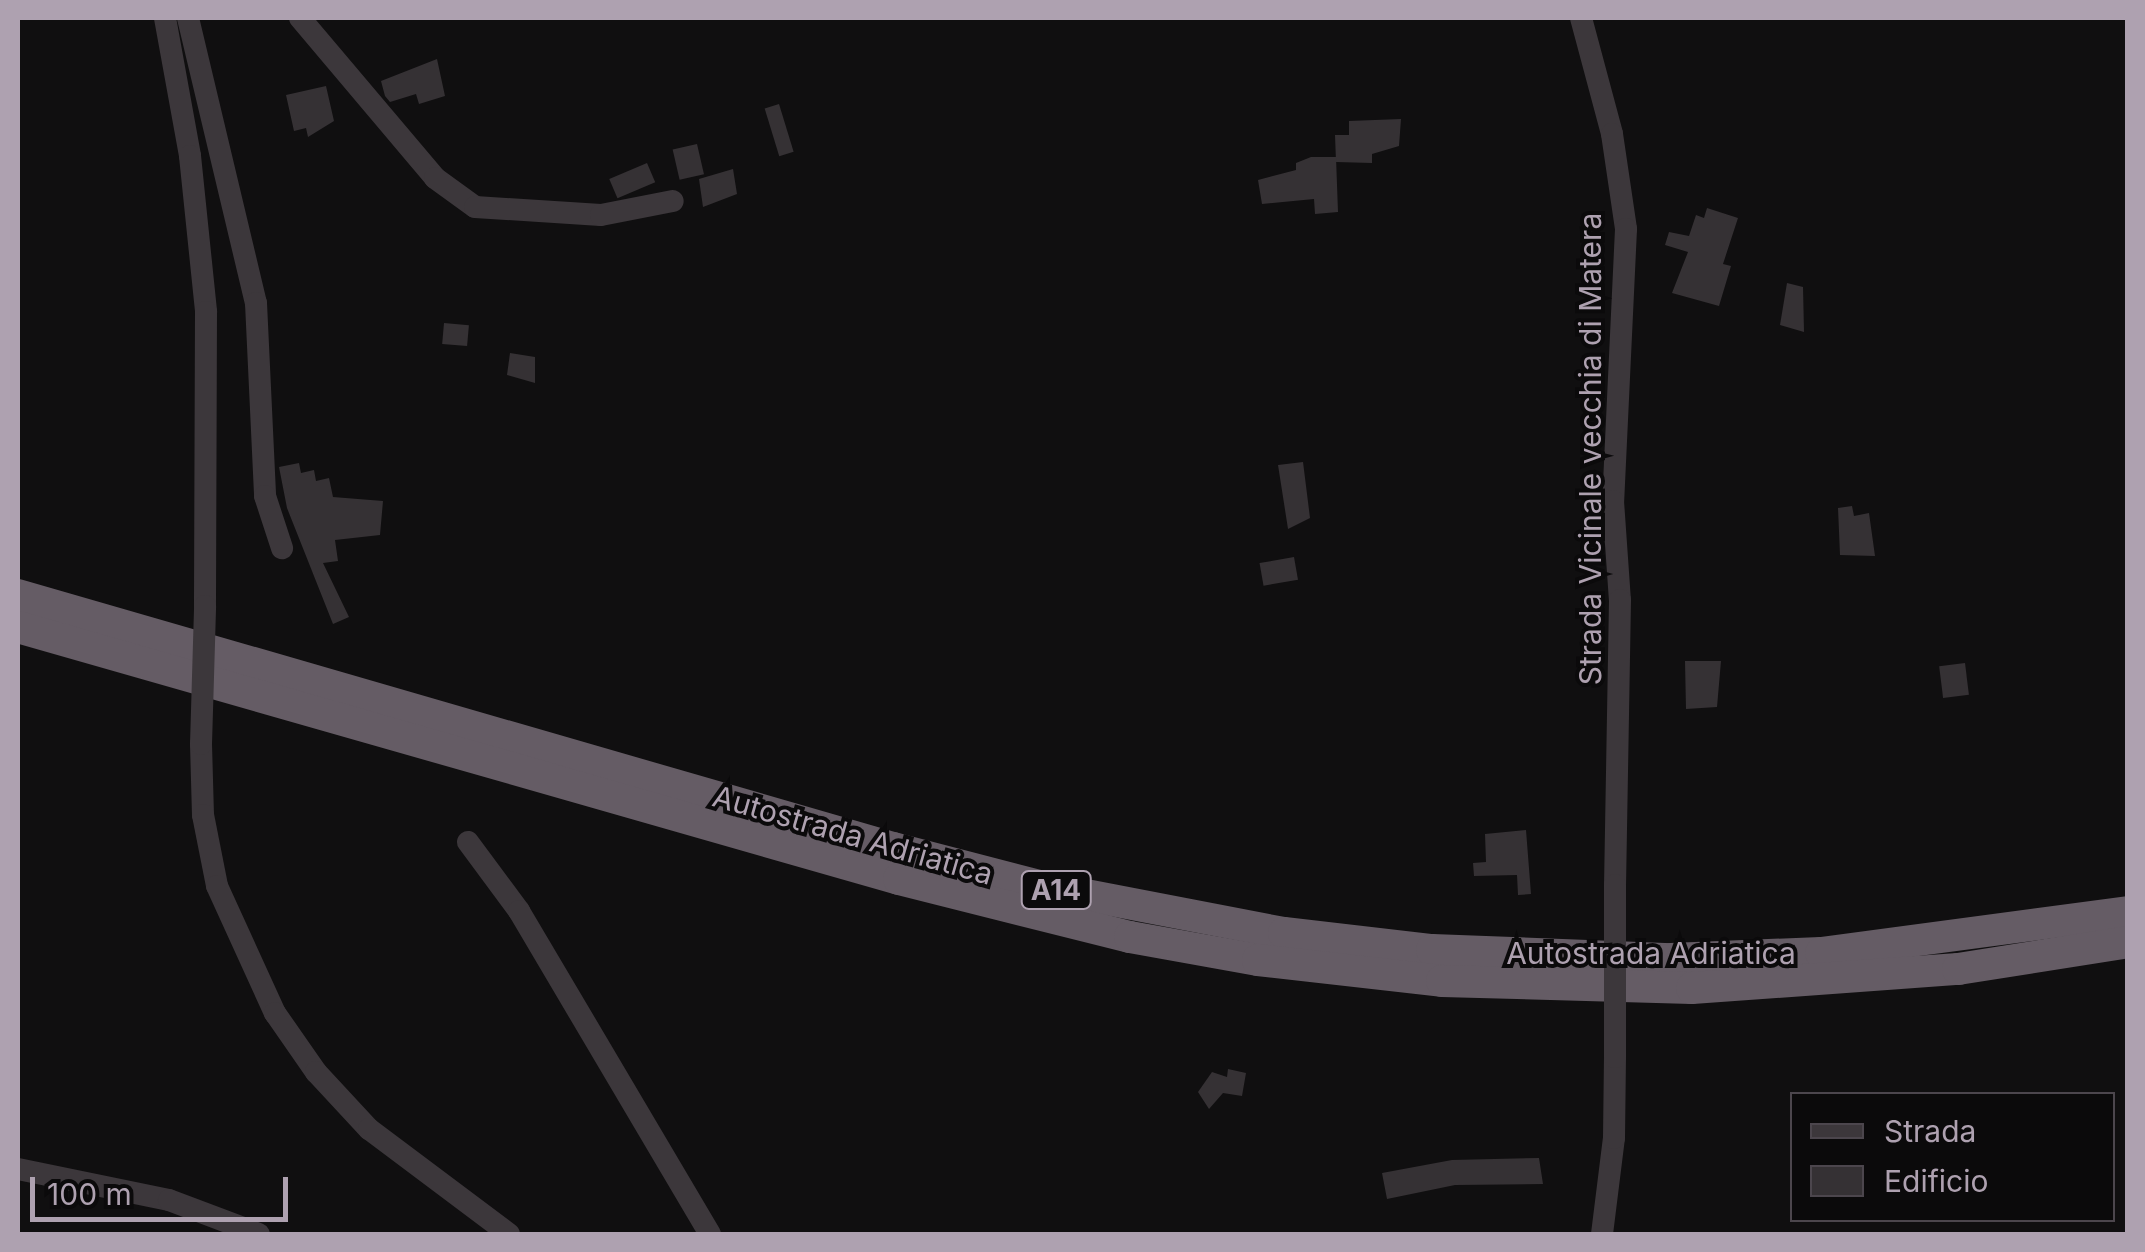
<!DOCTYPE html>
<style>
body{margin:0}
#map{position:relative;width:2145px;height:1252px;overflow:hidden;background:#100f10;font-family:Inter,sans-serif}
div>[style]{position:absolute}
.building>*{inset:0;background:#353134;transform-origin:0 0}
.minor>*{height:22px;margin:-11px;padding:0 11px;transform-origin:11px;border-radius:11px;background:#3c373b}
.highway>*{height:32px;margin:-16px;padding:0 16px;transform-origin:16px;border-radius:16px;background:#655c65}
.minor-bridge>*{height:22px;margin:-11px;padding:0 11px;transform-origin:11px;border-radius:11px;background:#3c373b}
span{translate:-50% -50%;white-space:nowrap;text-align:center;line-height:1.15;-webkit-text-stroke:8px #0b0a0b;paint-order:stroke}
.shield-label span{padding:2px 8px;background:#0b0a0b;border:2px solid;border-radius:8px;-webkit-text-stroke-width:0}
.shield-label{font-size:28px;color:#aea1b0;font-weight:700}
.street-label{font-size:30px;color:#aea1b0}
.frame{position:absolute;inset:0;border:20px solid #aea1b0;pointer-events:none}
.legend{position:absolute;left:1790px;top:1092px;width:325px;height:130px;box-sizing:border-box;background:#0b0a0b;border:2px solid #4c464d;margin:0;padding:12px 18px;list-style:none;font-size:30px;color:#aea1b0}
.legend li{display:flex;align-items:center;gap:20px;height:50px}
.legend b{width:50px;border:2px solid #4c464d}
.scale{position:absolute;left:30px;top:1177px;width:258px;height:45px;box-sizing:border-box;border:5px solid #aea1b0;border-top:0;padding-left:12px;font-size:30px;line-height:35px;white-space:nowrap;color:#aea1b0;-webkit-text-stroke:8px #0b0a0b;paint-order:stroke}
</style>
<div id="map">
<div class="building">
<div style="clip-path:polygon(437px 59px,445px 96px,419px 104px,416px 94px,390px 102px,385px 96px,381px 81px)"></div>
<div style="clip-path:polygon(326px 86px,334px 121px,308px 137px,306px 128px,294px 131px,286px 95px)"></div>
<div style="left:779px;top:104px;width:50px;height:15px;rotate:73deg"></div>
<div style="clip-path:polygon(1401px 119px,1399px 146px,1372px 154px,1372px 163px,1336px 162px,1335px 135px,1349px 135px,1349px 121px)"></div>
<div style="left:697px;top:144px;width:31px;height:25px;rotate:77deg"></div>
<div style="clip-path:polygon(1311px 157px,1336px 157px,1338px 212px,1315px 214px,1314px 199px,1262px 204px,1258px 180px,1296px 170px,1296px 163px)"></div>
<div style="left:647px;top:163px;width:21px;height:41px;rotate:67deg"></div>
<div style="clip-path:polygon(733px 169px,737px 194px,703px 207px,699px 179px)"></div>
<div style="clip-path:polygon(1707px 208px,1738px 218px,1723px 264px,1731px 266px,1719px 306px,1672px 293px,1688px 252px,1665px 245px,1669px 232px,1689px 236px,1696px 215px,1704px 218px)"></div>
<div style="clip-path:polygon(1787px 283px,1803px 287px,1804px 332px,1780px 325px)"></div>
<div style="left:444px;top:323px;width:25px;height:21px;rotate:5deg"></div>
<div style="clip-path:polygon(510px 353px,535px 357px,535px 383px,507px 375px)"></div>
<div style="clip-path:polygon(1303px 462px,1310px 518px,1288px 529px,1278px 465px)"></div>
<div style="clip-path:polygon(299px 463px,301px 473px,314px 470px,316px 481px,329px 478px,333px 497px,383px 501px,380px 535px,335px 540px,338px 561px,323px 563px,349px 617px,333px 624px,287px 508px,279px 467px)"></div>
<div style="clip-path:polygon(1852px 506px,1854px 516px,1869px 513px,1875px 556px,1840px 555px,1838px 508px)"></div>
<div style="left:1294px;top:557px;width:23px;height:35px;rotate:80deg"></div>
<div style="clip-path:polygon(1685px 661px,1721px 661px,1717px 707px,1686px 709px)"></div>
<div style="left:1965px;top:663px;width:32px;height:26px;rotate:83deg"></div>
<div style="clip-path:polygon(1526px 830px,1531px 894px,1518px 895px,1517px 875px,1474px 876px,1473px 863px,1486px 862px,1485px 834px)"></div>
<div style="clip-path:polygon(1228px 1069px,1246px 1073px,1242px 1096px,1223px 1093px,1209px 1109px,1198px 1092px,1212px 1072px,1227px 1077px)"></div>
<div style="clip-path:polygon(1539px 1158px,1543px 1184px,1455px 1185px,1387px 1199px,1382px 1173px,1452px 1160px)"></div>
</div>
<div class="minor">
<div style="left:165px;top:18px;width:140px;rotate:79.7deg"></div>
<div style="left:190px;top:156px;width:157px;rotate:84.1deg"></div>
<div style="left:206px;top:312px;width:294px;rotate:90.2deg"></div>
<div style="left:188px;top:18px;width:293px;rotate:76.6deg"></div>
<div style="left:256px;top:303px;width:193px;rotate:87.3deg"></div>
<div style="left:265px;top:496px;width:55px;rotate:71.9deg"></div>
<div style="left:300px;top:18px;width:209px;rotate:49.8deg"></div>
<div style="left:435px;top:178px;width:49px;rotate:35.9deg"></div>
<div style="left:475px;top:207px;width:126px;rotate:3.6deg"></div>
<div style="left:601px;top:215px;width:73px;rotate:-11deg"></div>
<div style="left:1581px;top:18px;width:120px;rotate:75deg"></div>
<div style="left:1612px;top:134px;width:96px;rotate:81.6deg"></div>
<div style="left:1626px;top:229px;width:272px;rotate:92.7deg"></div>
<div style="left:1613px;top:501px;width:99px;rotate:86deg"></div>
<div style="left:1620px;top:600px;width:285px;rotate:91deg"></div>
<div style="left:201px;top:744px;width:71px;rotate:88.4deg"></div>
<div style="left:203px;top:815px;width:72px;rotate:78.8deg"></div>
<div style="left:217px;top:886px;width:140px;rotate:65.5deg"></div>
<div style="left:275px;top:1013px;width:72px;rotate:55.2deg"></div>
<div style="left:316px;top:1072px;width:78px;rotate:47.1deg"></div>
<div style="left:369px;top:1129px;width:175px;rotate:36.9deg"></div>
<div style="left:468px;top:842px;width:86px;rotate:53.5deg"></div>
<div style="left:519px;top:911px;width:375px;rotate:59.4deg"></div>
<div style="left:18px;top:1169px;width:154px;rotate:11.6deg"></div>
<div style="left:169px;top:1200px;width:96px;rotate:20.7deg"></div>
<div style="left:1602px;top:1234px;width:97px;rotate:-82.9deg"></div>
<div style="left:1614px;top:1138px;width:81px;rotate:-89.3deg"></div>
</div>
<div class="highway">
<div style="left:18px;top:595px;width:911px;rotate:16.13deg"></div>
<div style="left:893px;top:848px;width:151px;rotate:14.6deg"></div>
<div style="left:1039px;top:886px;width:249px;rotate:10.9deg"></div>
<div style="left:1284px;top:933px;width:149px;rotate:6.6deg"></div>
<div style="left:1432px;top:950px;width:239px;rotate:2.2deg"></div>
<div style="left:1671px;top:959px;width:150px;rotate:-2.3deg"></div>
<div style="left:1821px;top:953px;width:310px;rotate:-7.6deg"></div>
<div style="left:18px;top:627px;width:916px;rotate:15.96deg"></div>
<div style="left:899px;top:879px;width:238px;rotate:14.1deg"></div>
<div style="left:1130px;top:937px;width:130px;rotate:10.2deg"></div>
<div style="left:1258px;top:960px;width:185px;rotate:6.5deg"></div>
<div style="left:1442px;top:981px;width:250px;rotate:1.6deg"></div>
<div style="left:1692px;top:988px;width:267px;rotate:-4.1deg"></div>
<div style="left:1958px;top:969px;width:172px;rotate:-9deg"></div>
</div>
<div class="minor-bridge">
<div style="left:201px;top:744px;width:138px;rotate:-88.3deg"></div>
<div style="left:1615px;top:1057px;width:172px;rotate:-90deg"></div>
</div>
<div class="shield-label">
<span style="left:1056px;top:890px">A14</span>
</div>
<div class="street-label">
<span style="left:1590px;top:449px;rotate:-90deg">Strada Vicinale vecchia di Matera</span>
<span style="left:853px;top:835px;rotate:16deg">Autostrada Adriatica</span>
<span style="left:1651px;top:953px">Autostrada Adriatica</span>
</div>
<div class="frame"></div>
<ul class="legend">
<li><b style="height:12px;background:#3c373b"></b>Strada</li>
<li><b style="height:28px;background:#353134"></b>Edificio</li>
</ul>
<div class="scale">100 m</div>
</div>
